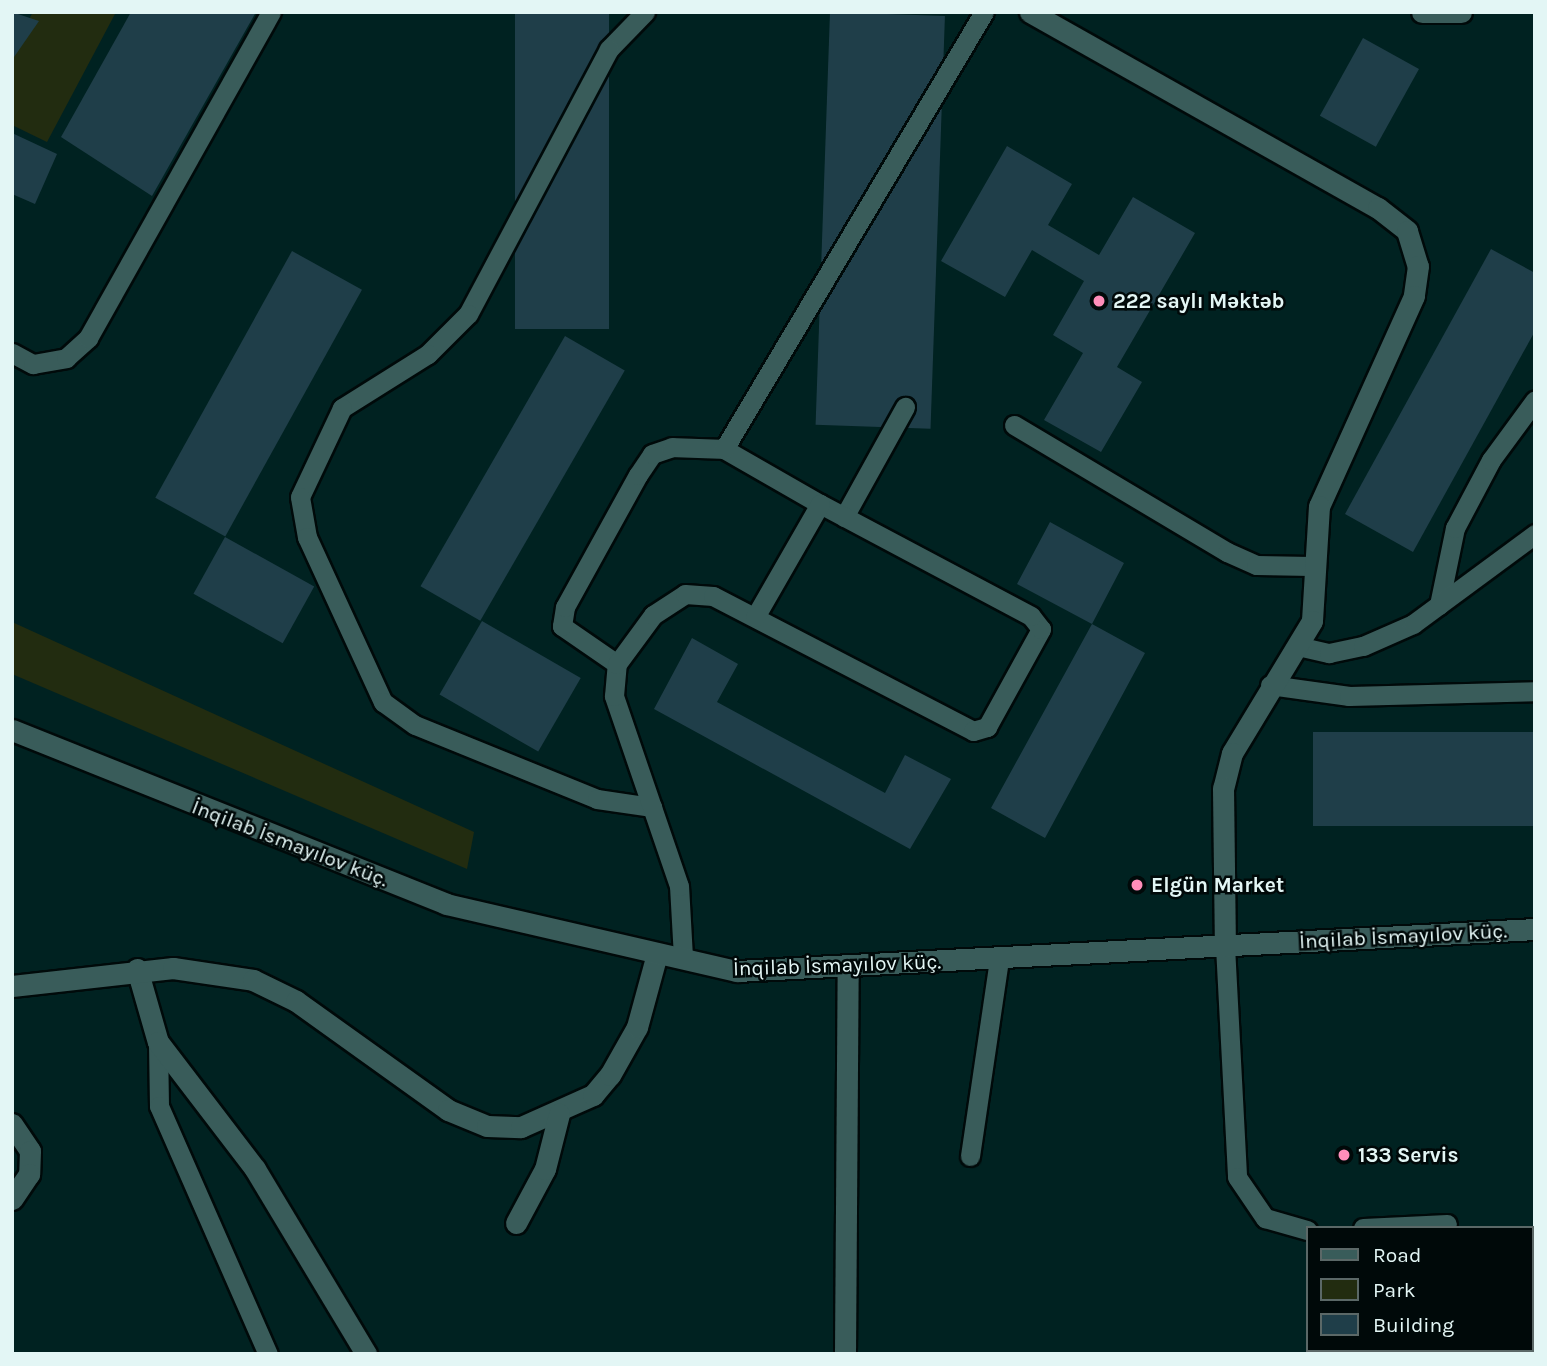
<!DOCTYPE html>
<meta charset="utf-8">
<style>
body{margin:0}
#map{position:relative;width:1547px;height:1366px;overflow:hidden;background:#002221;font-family:Karla,sans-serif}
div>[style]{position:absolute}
.green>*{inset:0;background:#222c10}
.building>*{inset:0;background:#1f3e49;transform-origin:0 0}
.roads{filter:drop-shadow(2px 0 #000a0a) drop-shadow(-2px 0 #000a0a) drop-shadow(0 2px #000a0a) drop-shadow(0 -2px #000a0a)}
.lane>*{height:19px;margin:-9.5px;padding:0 9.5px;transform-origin:9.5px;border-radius:9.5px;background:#395c5a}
.street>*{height:21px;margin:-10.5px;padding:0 10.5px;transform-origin:10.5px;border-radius:10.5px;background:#395c5a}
.secondary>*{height:21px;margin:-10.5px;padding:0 10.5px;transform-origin:10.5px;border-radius:10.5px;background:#395c5a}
.dots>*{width:19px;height:19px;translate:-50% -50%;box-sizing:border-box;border:4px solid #000909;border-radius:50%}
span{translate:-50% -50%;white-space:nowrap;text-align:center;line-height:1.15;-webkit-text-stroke:5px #000909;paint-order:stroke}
.poi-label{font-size:21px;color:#e3f6f5;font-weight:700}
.left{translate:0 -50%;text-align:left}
.street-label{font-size:21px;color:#e3f6f5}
.frame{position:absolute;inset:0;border:14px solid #e3f6f5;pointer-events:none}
.legend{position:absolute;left:1306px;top:1226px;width:228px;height:126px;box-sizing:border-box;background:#000909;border:2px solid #5b6867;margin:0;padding:9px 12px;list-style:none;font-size:21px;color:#e3f6f5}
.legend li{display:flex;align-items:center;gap:14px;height:35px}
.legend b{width:35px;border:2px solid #5b6867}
</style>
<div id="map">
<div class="green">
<div style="clip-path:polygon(33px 12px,116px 12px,47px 142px,12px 125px,12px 50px)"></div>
<div style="clip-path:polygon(12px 622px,474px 832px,467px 869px,12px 674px)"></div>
</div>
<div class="building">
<div style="clip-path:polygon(12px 12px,39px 21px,12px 60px)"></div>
<div style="clip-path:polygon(131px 12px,256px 12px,152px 196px,61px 137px)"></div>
<div style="left:515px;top:12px;width:94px;height:317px"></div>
<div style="left:830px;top:12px;width:115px;height:413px;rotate:2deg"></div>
<div style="left:1363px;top:38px;width:64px;height:89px;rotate:29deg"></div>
<div style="clip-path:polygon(12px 133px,57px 154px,35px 204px,12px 194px)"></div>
<div style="clip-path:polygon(1007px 146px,1072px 184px,1048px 225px,1099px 255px,1133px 197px,1195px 233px,1117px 367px,1142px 382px,1101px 452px,1044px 420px,1083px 353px,1053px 335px,1084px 281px,1032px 250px,1005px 297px,941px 261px)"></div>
<div style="clip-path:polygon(1491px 249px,1535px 273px,1535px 331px,1413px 552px,1345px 514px)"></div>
<div style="left:292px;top:251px;width:80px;height:282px;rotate:29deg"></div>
<div style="left:565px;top:336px;width:69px;height:289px;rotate:30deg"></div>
<div style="clip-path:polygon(1050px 522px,1124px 563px,1092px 624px,1145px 653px,1045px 838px,991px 808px,1092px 624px,1017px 584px)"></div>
<div style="left:225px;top:537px;width:102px;height:65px;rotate:29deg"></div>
<div style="left:482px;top:621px;width:114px;height:85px;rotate:30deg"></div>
<div style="clip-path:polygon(692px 638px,738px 664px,717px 702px,885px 793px,905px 755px,951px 779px,910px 849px,654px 709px)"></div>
<div style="left:1535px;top:732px;width:94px;height:222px;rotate:90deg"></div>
</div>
<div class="roads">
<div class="lane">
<div style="left:645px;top:12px;width:52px;rotate:134.2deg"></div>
<div style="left:609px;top:49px;width:300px;rotate:118deg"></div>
<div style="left:468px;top:314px;width:57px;rotate:135deg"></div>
<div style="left:428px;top:354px;width:102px;rotate:147.9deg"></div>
<div style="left:342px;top:408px;width:98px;rotate:115.3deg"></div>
<div style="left:300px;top:497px;width:41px;rotate:80.1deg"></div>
<div style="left:307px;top:537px;width:182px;rotate:65.3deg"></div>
<div style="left:383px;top:702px;width:39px;rotate:36deg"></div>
<div style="left:415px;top:725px;width:196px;rotate:22.1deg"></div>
<div style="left:597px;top:799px;width:56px;rotate:8.3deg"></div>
<div style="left:12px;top:353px;width:24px;rotate:28deg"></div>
<div style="left:33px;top:364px;width:34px;rotate:-10deg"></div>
<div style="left:66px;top:358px;width:30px;rotate:-42deg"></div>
<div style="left:88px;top:338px;width:374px;rotate:-60.7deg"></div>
<div style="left:1014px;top:425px;width:248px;rotate:30.8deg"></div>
<div style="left:1227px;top:552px;width:32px;rotate:24deg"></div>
<div style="left:1256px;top:565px;width:55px;rotate:1deg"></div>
<div style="left:724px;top:449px;width:111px;rotate:29.8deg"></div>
<div style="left:844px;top:517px;width:126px;rotate:-61deg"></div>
<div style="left:1439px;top:605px;width:79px;rotate:-78.3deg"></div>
<div style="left:1455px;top:528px;width:77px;rotate:-62.1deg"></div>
<div style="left:1491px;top:460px;width:74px;rotate:-53.7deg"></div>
<div style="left:1302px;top:647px;width:28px;rotate:13deg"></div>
<div style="left:1329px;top:653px;width:35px;rotate:-12deg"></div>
<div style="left:1363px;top:646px;width:55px;rotate:-23.7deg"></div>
<div style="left:1413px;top:624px;width:152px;rotate:-36.4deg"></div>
<div style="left:617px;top:664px;width:67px;rotate:-145.4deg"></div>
<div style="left:562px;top:626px;width:19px;rotate:-81deg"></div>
<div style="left:565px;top:607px;width:151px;rotate:-61.1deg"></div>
<div style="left:638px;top:475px;width:25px;rotate:-56deg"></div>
<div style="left:652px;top:454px;width:21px;rotate:-19deg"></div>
<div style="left:672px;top:447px;width:52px;rotate:2.2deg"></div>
<div style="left:724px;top:449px;width:508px;rotate:-59.25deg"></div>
<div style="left:1270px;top:685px;width:80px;rotate:7.9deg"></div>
<div style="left:1349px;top:696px;width:186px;rotate:-1.5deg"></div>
<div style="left:1225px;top:946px;width:231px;rotate:87deg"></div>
<div style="left:1237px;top:1177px;width:50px;rotate:55.7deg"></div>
<div style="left:1265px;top:1218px;width:44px;rotate:15.9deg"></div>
<div style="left:683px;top:957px;width:71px;rotate:-93.2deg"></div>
<div style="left:679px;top:886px;width:201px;rotate:-108.9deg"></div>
<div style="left:614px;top:696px;width:32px;rotate:-85deg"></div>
<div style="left:617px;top:664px;width:61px;rotate:-53.7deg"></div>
<div style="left:653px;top:615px;width:38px;rotate:-33deg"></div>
<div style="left:685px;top:594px;width:28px;rotate:4deg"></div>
<div style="left:713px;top:596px;width:293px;rotate:27.4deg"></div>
<div style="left:973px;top:731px;width:15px;rotate:-16deg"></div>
<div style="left:987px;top:727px;width:112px;rotate:-61.1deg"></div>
<div style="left:1041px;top:629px;width:16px;rotate:-128deg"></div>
<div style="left:1031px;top:616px;width:239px;rotate:-152deg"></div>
<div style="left:820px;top:504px;width:130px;rotate:119.9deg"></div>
<div style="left:158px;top:1042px;width:64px;rotate:89.1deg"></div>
<div style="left:159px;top:1106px;width:271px;rotate:66.3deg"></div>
<div style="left:970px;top:1156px;width:199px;rotate:-81.6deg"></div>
<div style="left:1363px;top:1228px;width:84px;rotate:-2.7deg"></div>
</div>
<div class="street">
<div style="left:1030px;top:12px;width:399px;rotate:29.4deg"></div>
<div style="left:1378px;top:208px;width:37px;rotate:38deg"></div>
<div style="left:1407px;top:231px;width:37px;rotate:73deg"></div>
<div style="left:1418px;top:266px;width:30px;rotate:98deg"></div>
<div style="left:1414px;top:296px;width:230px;rotate:114.3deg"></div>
<div style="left:1319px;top:506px;width:115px;rotate:93.5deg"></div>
<div style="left:1312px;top:621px;width:154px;rotate:121.2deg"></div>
<div style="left:1232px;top:753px;width:36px;rotate:104deg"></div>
<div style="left:1223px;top:788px;width:158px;rotate:89.3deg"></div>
<div style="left:1422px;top:12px;width:39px"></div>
<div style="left:137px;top:969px;width:76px;rotate:74deg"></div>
<div style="left:158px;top:1042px;width:160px;rotate:52.6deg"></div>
<div style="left:255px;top:1169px;width:216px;rotate:59deg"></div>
<div style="left:12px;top:986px;width:162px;rotate:-6.4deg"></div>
<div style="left:173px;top:968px;width:81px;rotate:8.5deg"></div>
<div style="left:253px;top:980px;width:48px;rotate:26deg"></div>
<div style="left:296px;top:1001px;width:187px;rotate:35.6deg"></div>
<div style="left:448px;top:1110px;width:42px;rotate:22.3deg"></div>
<div style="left:487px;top:1126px;width:34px;rotate:2deg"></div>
<div style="left:521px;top:1127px;width:79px;rotate:-24deg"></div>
<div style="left:593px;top:1095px;width:26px;rotate:-50deg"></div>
<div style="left:610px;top:1075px;width:55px;rotate:-60.6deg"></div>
<div style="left:637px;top:1027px;width:76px;rotate:-74.7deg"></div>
<div style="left:12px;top:1124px;width:32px;rotate:56deg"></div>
<div style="left:30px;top:1151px;width:23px;rotate:92deg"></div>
<div style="left:29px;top:1174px;width:30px;rotate:124deg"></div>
<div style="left:516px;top:1223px;width:61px;rotate:-61.8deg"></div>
<div style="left:545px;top:1169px;width:57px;rotate:-75.7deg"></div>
<div style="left:845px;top:1354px;width:387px;rotate:-89.6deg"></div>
</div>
<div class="secondary">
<div style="left:12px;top:730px;width:468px;rotate:21.8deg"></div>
<div style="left:446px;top:904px;width:299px;rotate:13deg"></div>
<div style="left:737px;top:971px;width:799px;rotate:-3.01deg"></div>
</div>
</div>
<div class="dots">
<div style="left:1099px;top:301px;background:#ff8eba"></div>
<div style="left:1137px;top:885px;background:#ff8eba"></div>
<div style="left:1344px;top:1155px;background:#ff8eba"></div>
</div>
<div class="poi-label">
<span class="left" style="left:1113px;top:301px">222 saylı Məktəb</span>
<span class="left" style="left:1151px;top:885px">Elgün Market</span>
<span class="left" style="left:1358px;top:1155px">133 Servis</span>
</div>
<div class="street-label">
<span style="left:290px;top:843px;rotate:21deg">İnqilab İsmayılov küç.</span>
<span style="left:1403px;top:936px;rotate:-3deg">İnqilab İsmayılov küç.</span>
<span style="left:837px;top:965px;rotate:-2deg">İnqilab İsmayılov küç.</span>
</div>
<div class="frame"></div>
<ul class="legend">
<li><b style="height:9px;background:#395c5a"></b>Road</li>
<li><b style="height:19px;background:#222c10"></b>Park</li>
<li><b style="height:19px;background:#1f3e49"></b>Building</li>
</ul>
</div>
